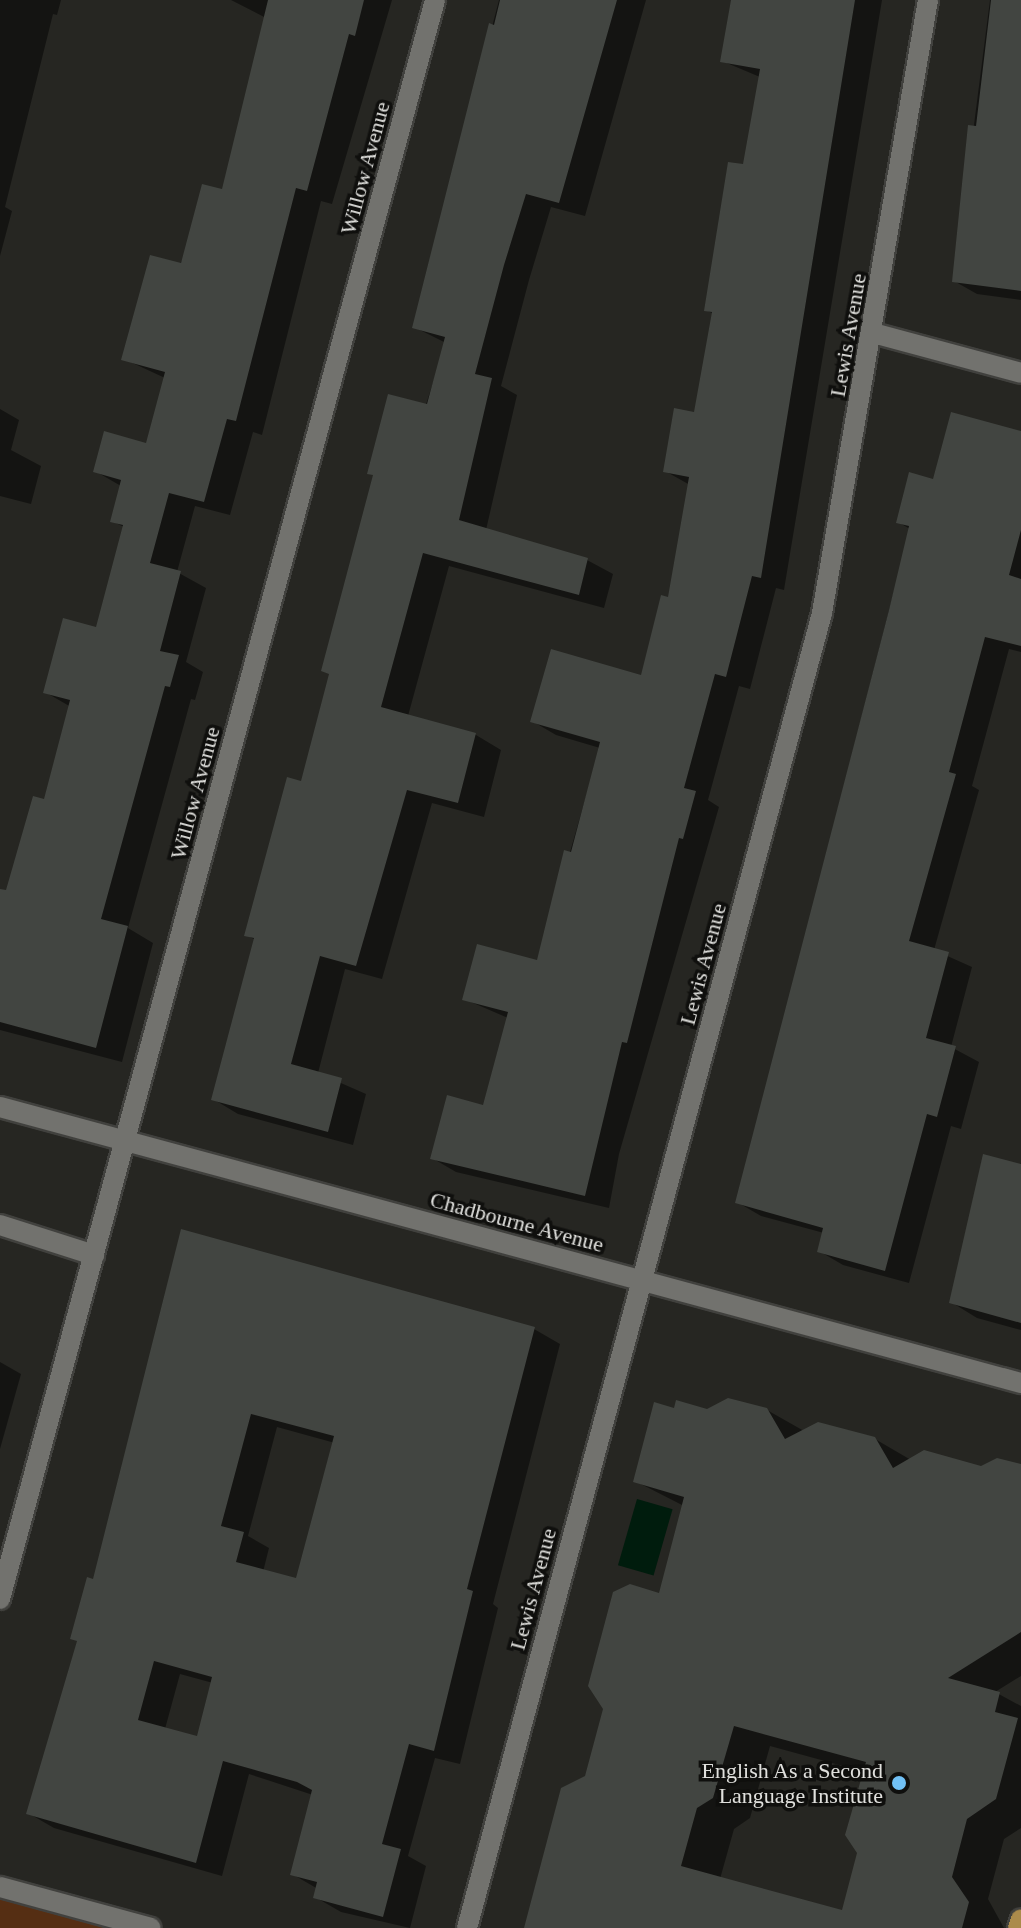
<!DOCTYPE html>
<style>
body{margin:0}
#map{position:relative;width:1021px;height:1928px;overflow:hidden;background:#262622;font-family:Georgia,serif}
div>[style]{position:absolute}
.green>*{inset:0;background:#552e13}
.water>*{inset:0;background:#001c0d;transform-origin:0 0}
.shadow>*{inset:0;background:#0007}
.building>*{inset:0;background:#424541}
.roads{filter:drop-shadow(2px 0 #41413e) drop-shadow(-2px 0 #41413e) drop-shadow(0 2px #41413e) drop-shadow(0 -2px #41413e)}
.minor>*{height:20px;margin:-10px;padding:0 10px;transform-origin:10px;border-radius:10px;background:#72726e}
.major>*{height:20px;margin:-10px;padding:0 10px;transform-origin:10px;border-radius:10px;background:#ab8b4b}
.dots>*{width:22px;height:22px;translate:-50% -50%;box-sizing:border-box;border:4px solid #0f0f0d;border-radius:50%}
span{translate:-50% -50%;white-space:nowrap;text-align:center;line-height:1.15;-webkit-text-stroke:7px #0f0f0d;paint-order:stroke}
.street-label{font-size:22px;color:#e0e0dd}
.poi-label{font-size:22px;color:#e0e0dd}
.right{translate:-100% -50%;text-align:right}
</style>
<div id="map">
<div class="green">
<div style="clip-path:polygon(0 1888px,150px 1928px,0 1928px)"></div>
</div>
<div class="water">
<div style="left:637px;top:1499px;width:37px;height:69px;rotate:16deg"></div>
</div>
<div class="shadow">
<div style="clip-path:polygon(0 0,61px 0,57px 15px,53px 14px,5px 207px,12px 211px,0 256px)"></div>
<div style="clip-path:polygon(231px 0,392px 0,332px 204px,321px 201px,262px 435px,253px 432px,230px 515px,195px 506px,177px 572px,206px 588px,186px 662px,203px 672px,195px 700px,191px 699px,128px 928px,153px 943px,122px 1062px,0 1030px,0 891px,8px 893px,46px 802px,71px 707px,45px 692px,97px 629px,124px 527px,112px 521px,121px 486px,95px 471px,147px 445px,165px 378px,124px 359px,223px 191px,266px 18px)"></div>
<div style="clip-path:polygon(499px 0,646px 0,585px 216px,551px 207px,529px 280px,501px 386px,517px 395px,486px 530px,587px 560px,613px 574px,604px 608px,449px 566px,408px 716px,476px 735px,501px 750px,484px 817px,432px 803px,382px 979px,345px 969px,318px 1073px,366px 1094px,353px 1145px,238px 1114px,213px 1099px,256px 940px,246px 935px,302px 784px,446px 343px,414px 327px)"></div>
<div style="clip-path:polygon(758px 0,882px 0,784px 590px,776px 588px,750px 689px,739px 686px,708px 800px,719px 807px,619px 1154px,609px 1208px,456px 1172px,432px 1158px,484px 1107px,508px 1018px,464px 999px,538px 963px,600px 748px,556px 735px,532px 721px,642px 677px,669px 599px,690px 485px,665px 471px,695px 414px,714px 314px,706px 310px,744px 167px,760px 77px,722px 61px)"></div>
<div style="clip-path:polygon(990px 0,1021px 0,1021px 300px,977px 294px,954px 281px)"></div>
<div style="clip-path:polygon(0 409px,19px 420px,11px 450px,41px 466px,31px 504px,0 496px)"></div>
<div style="clip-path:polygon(1021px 433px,1021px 652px,1009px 649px,972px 786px,979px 790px,934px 950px,972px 967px,951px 1047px,979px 1062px,961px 1129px,951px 1126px,909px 1283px,843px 1265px,819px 1251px,824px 1233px,761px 1216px,737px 1202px,910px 529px,898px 522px,935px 481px)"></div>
<div style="clip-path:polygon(1021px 1163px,1021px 1330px,977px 1318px,951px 1302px)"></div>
<div style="clip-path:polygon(evenodd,182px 1232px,534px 1329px,560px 1344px,493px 1604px,498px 1608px,460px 1764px,435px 1758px,408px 1856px,426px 1866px,410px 1928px,341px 1912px,315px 1897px,318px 1889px,292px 1874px,313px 1795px,249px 1774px,222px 1876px,54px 1828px,28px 1813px,95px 1581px,182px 1232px,277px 1427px,335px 1443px,297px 1581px,263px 1572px,269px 1548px,248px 1536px,277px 1427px,182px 1232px,180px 1674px,213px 1683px,198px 1738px,165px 1729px,180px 1674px)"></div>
<div style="clip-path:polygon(0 1362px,21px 1374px,0 1449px)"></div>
<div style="clip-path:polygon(evenodd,767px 1410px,804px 1431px,875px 1439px,911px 1460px,981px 1468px,1021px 1466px,1021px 1676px,995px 1692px,1021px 1706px,1021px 1828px,1004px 1839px,988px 1899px,1004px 1928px,526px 1928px,661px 1596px,684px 1506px,635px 1481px,676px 1411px,767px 1410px,770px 1746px,865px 1772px,860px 1853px,843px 1913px,720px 1879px,734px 1829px,750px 1818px,770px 1746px)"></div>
</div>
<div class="building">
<div style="clip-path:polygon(268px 0,364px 0,355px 36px,349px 34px,307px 191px,296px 188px,236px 421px,227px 419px,204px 502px,169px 493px,150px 563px,181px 571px,160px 651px,179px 655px,170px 687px,165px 686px,101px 919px,128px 926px,96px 1048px,0 1022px,0 889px,6px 890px,33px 796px,44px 799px,70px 700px,43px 693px,63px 618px,96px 627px,123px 525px,110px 522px,121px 480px,93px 472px,104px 431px,146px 443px,165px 372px,121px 360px,150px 255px,181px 263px,202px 184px,222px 189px)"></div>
<div style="clip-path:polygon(500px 0,617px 0,559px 203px,526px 194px,504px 265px,475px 374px,492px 378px,459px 520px,588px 558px,579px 595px,423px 553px,381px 707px,476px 733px,458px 803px,407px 790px,356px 966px,320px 956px,291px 1064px,342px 1078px,328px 1132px,211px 1100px,254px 938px,244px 936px,287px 777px,301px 781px,329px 674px,321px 671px,373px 475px,367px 474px,388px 394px,427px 404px,445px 337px,412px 328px,489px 23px,494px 25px)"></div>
<div style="clip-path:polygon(731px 0,855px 0,761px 578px,752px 576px,726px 677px,715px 674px,684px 788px,696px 791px,683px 839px,679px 838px,627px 1043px,622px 1042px,585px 1196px,430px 1159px,447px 1095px,483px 1105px,508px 1012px,462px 1000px,477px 944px,537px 960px,564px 850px,571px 852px,600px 742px,530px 722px,551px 649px,641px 675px,661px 595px,668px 597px,689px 477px,663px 472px,674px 408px,694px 412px,712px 312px,704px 311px,728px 162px,743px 164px,760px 69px,720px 62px)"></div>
<div style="clip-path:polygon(991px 0,1021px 0,1021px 291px,952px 282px,968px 125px,976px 126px)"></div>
<div style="clip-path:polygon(951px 412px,1021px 431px,1021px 530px,1009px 575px,1021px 579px,1021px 646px,985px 637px,949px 772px,956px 774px,909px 941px,949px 952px,926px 1038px,956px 1046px,937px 1117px,927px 1114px,885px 1271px,817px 1252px,823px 1228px,735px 1203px,889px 610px,909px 526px,896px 523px,909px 472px,933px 479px)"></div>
<div style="clip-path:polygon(983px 1154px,1021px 1164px,1021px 1323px,949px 1303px)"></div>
<div style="clip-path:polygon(evenodd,181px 1229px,535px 1327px,467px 1589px,473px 1591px,434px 1751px,409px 1744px,382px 1844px,401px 1849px,383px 1917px,313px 1898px,317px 1882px,290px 1875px,312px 1790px,297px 1782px,223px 1761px,196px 1863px,26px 1814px,77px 1641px,70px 1639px,87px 1577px,93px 1579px,181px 1229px,251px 1414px,334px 1436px,296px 1578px,236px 1562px,244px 1532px,221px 1526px,251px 1414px,181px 1229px,154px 1661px,212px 1677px,197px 1736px,138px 1720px,154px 1661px)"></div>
<div style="clip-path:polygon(evenodd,728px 1398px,767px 1408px,785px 1439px,818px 1422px,875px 1437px,893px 1468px,924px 1450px,981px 1466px,997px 1458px,1021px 1464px,1021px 1632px,948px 1678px,1000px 1692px,995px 1712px,1018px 1718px,996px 1799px,967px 1819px,952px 1877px,969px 1902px,962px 1928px,524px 1928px,561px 1788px,585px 1776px,603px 1709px,588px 1686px,613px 1592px,630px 1584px,659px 1593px,684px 1497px,633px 1482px,654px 1402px,674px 1408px,676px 1400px,707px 1409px,728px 1398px,734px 1726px,866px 1762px,845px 1835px,857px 1853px,842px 1910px,681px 1866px,697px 1808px,713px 1798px,734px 1726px)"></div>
</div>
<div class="roads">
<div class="minor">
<div style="left:873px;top:333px;width:153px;rotate:15.1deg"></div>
<div style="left:0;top:1107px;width:1058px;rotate:15.13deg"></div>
<div style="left:0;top:1225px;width:99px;rotate:17.7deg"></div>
<div style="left:0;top:1599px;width:1657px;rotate:-74.78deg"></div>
<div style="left:0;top:1887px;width:156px;rotate:15.2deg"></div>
<div style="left:467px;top:1928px;width:1362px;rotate:-74.89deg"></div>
<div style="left:822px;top:613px;width:622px;rotate:-80.19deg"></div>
</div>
<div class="major">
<div style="left:1018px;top:1928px;width:9px;rotate:-72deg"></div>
</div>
</div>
<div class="dots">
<div style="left:899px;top:1783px;background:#71c1f5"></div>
</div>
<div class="street-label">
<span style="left:365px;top:168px;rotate:-75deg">Willow Avenue</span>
<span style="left:848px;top:335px;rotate:-80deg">Lewis Avenue</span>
<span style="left:195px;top:793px;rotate:-75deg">Willow Avenue</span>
<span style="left:703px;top:964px;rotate:-75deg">Lewis Avenue</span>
<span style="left:517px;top:1222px;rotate:15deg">Chadbourne Avenue</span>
<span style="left:533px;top:1589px;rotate:-75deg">Lewis Avenue</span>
</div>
<div class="poi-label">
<span class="right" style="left:883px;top:1783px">English As a Second<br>Language Institute</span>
</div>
</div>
